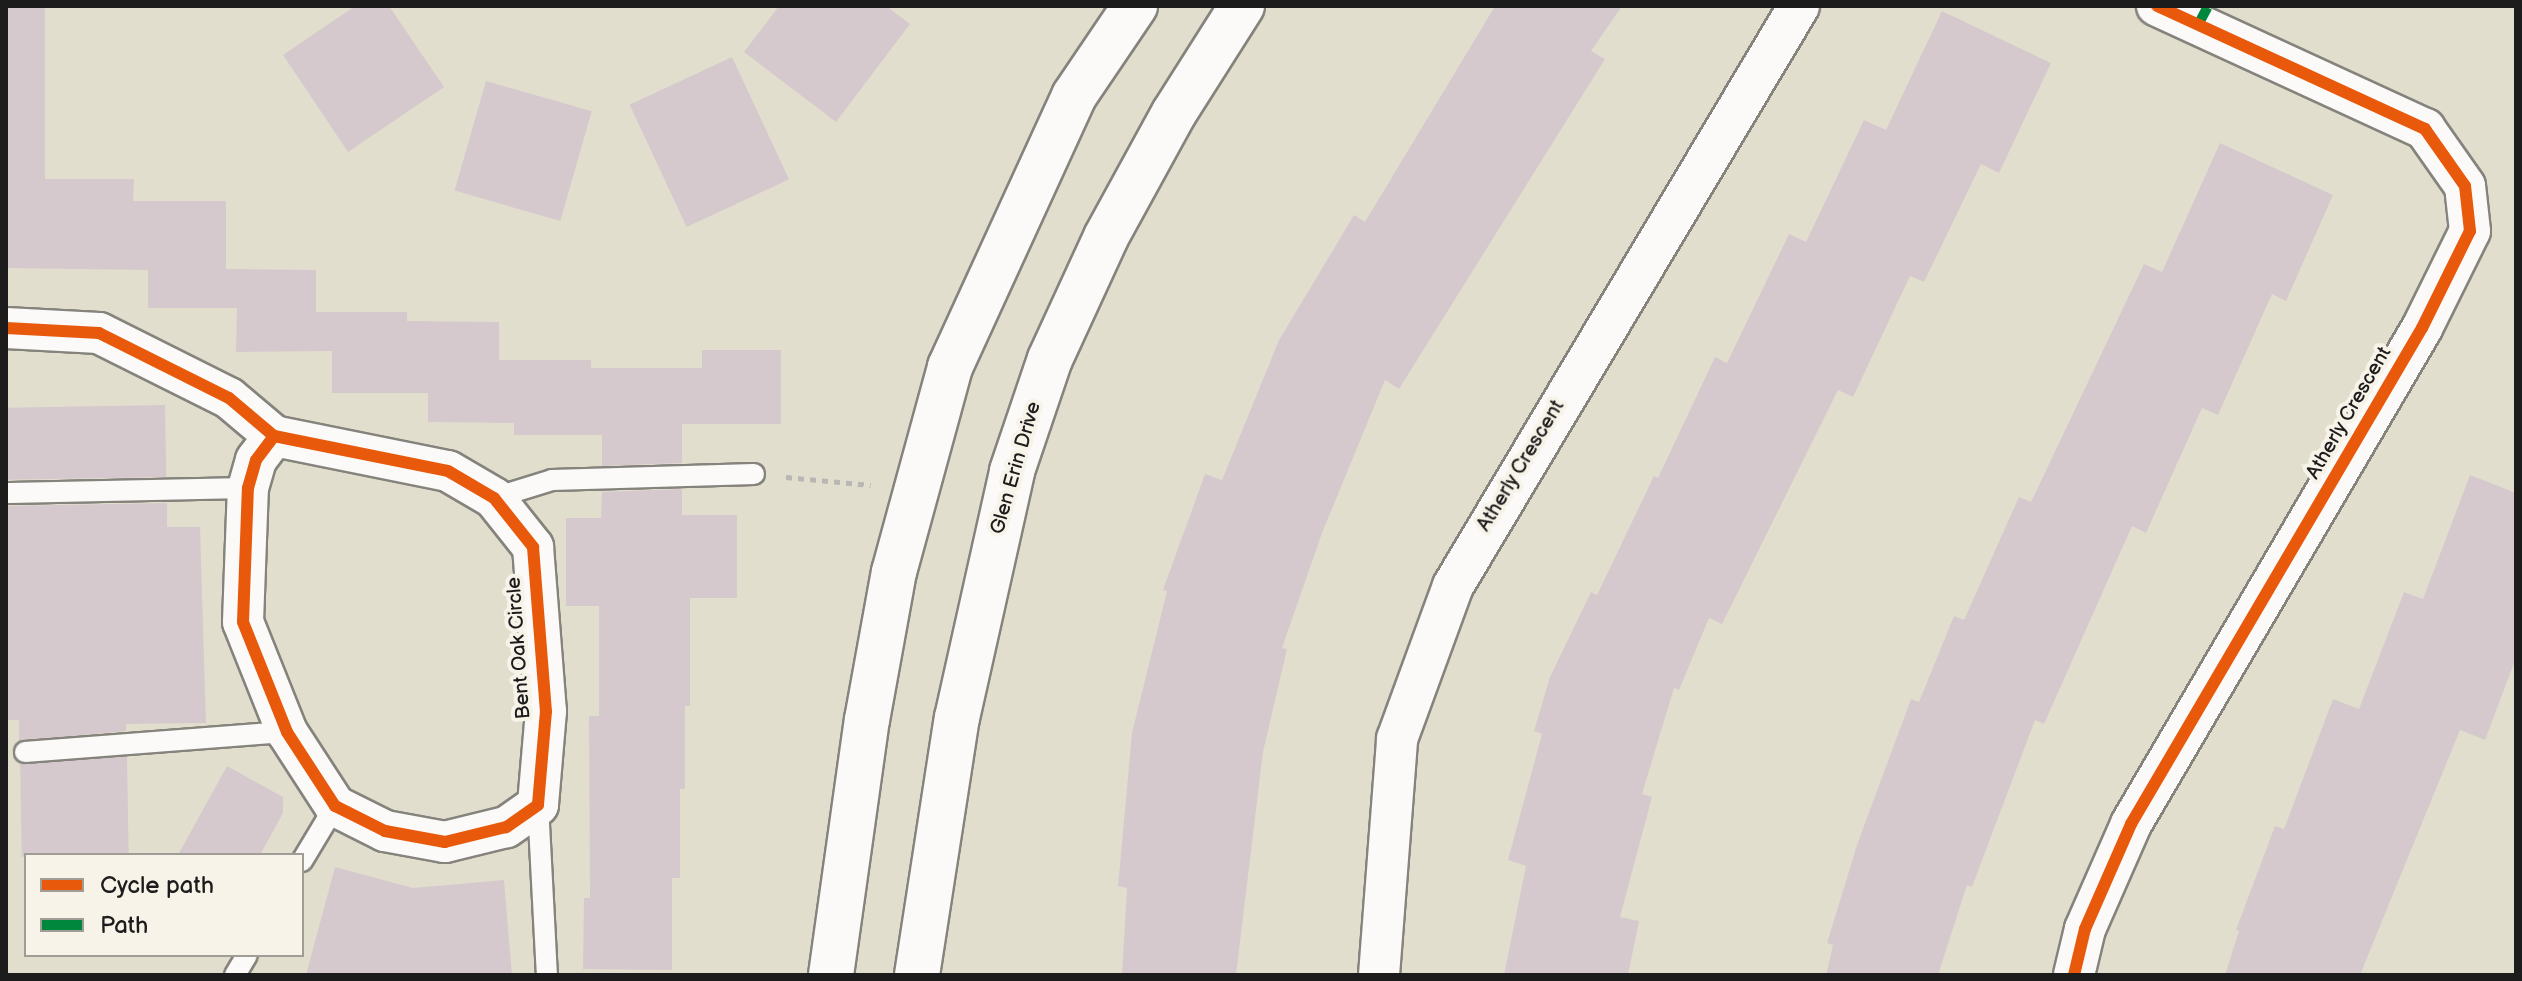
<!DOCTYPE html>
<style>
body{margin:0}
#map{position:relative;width:2522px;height:981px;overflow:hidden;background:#e2dece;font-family:"Balsamiq Sans",sans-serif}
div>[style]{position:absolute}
.building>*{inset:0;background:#d6c9cd;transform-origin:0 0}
.path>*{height:5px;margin-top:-2.5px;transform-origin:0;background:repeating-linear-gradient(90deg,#b8b7b4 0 6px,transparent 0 12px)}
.roads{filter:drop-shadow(2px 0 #85837c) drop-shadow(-2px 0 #85837c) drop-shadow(0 2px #85837c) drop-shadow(0 -2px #85837c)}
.lane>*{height:20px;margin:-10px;padding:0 10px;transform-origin:10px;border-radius:10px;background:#fbfaf8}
.street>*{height:40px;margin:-20px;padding:0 20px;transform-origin:20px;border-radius:20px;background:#fbfaf8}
.secondary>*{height:44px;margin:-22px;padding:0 22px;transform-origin:22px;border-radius:22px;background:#fbfaf8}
.quiet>*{height:10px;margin-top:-5px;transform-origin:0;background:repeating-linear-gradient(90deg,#00873e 0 20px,transparent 0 30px)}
.cycleway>*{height:12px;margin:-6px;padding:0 6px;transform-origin:6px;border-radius:6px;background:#e8590c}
span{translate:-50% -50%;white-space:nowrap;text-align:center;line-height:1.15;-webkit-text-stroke:8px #f7f3e8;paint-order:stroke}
.street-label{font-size:20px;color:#1c1c1c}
.frame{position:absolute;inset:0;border:8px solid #1c1c1c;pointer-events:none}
.legend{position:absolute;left:24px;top:853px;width:280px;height:104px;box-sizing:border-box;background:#f7f3e8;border:2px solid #9f9d96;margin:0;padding:10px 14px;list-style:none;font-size:24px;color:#1c1c1c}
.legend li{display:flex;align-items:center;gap:16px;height:40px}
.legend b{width:40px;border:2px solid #9f9d96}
</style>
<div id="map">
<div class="building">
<div style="clip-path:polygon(6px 6px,45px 6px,45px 179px,134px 179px,133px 201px,226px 201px,226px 269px,316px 270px,316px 312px,407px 312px,407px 321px,499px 322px,499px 360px,591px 360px,591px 368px,702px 368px,702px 350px,781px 350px,781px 424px,682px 424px,682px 463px,602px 466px,602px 435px,514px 435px,514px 423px,428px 422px,428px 393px,332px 393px,332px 351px,236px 352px,237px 308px,148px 308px,148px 270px,6px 268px)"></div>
<div style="clip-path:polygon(355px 6px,389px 6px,444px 87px,348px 152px,283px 55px)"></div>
<div style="clip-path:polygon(779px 6px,886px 6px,910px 24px,836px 122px,744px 52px)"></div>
<div style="clip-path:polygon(1495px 6px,1622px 6px,1591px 51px,1605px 59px,1399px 389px,1385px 380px,1322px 533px,1282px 648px,1287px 649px,1263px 752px,1236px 975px,1122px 975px,1127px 888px,1118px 886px,1132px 733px,1167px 591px,1163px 590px,1205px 474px,1222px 480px,1279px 340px,1354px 215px,1365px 222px)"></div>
<div style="clip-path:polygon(1942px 11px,2051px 63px,1999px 173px,1981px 164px,1924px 282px,1910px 276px,1853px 397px,1838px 390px,1722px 624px,1709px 618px,1679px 690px,1674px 688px,1642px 794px,1652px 797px,1620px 917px,1639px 921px,1628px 975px,1504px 975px,1526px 866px,1508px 860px,1542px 734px,1534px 731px,1550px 677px,1591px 592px,1597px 595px,1654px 476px,1658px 478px,1715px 357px,1727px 363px,1789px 234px,1806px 242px,1864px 120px,1886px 130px)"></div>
<div style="left:732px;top:57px;width:135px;height:113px;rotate:65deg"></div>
<div style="left:486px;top:81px;width:110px;height:114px;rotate:16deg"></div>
<div style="clip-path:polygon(2220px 143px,2333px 195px,2286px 301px,2272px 294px,2218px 415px,2202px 408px,2146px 533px,2132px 526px,2044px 724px,2035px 720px,1972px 887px,1967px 885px,1938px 975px,1826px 975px,1833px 945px,1827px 943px,1857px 845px,1911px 699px,1919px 702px,1954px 616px,1964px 620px,2019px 497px,2031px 502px,2144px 264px,2162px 272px)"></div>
<div style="left:165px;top:405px;width:72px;height:159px;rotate:89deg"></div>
<div style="clip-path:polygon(2470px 475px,2516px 493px,2516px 658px,2485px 740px,2460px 730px,2360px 975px,2225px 975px,2239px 931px,2236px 930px,2275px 826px,2284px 829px,2333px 699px,2359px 709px,2404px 592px,2423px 599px)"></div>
<div style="clip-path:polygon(682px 489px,682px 515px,737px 515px,737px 598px,690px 598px,690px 706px,685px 706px,685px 789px,680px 789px,680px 878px,672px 878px,672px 970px,583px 969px,584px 898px,590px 898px,589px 716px,599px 716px,599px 606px,566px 606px,566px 518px,601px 518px,602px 492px)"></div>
<div style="clip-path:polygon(167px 503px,167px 527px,200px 527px,206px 723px,126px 724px,126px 731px,19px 741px,19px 720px,6px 720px,6px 506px)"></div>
<div style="left:127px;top:757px;width:98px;height:107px;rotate:89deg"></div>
<div style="clip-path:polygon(227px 766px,283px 797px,283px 813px,260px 855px,178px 855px)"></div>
<div style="clip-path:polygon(335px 867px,413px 888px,504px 880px,512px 975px,306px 975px)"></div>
</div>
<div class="path">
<div style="left:786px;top:477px;width:85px;rotate:5.4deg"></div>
</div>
<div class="roads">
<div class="lane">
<div style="left:6px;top:493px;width:242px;rotate:-1.2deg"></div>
<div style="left:494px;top:498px;width:61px;rotate:-17.2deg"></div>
<div style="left:552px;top:480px;width:202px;rotate:-1.7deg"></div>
<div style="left:25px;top:752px;width:263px;rotate:-4.4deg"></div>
<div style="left:538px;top:805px;width:170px;rotate:87deg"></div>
<div style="left:302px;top:861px;width:64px;rotate:-59deg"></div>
<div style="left:235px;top:975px;width:23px;rotate:-59deg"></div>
</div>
<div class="street">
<div style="left:6px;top:328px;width:93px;rotate:3.1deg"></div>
<div style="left:99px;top:333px;width:145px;rotate:26.6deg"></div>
<div style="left:229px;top:398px;width:59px;rotate:40.2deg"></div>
<div style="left:274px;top:436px;width:177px;rotate:11.4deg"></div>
<div style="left:448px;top:471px;width:53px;rotate:30.4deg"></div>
<div style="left:494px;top:498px;width:63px;rotate:51.5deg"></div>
<div style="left:533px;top:547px;width:165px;rotate:85.5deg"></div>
<div style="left:546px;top:711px;width:94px;rotate:94.9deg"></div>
<div style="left:538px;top:805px;width:39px;rotate:145deg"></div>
<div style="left:506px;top:827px;width:63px;rotate:166.2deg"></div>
<div style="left:445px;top:842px;width:61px;rotate:-169.6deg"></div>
<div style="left:385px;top:831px;width:56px;rotate:-153.4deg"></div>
<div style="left:335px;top:806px;width:88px;rotate:-123deg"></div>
<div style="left:287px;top:732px;width:118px;rotate:-111.8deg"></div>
<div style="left:243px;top:622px;width:134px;rotate:-87.9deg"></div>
<div style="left:248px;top:488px;width:29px;rotate:-74deg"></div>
<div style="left:256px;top:460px;width:30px;rotate:-53deg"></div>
<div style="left:1379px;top:975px;width:237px;rotate:-85.6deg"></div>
<div style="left:1397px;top:739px;width:163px;rotate:-69.9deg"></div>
<div style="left:1453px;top:586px;width:675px;rotate:-59.18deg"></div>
<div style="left:2074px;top:975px;width:47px;rotate:-76.6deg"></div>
<div style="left:2085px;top:929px;width:115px;rotate:-66.3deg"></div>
<div style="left:2131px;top:824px;width:575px;rotate:-59.6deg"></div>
<div style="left:2422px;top:328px;width:108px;rotate:-63.7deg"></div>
<div style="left:2470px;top:231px;width:45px;rotate:-96.3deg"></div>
<div style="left:2465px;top:186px;width:70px;rotate:-125.1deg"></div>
<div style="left:2425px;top:129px;width:295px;rotate:-155.3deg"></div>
</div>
<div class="secondary">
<div style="left:831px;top:975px;width:258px;rotate:-82deg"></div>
<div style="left:867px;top:720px;width:150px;rotate:-79.7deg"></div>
<div style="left:894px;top:572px;width:213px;rotate:-74.7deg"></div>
<div style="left:950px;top:367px;width:298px;rotate:-65.4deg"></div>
<div style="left:1074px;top:96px;width:109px;rotate:-55.9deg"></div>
<div style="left:917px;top:975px;width:260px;rotate:-81.2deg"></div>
<div style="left:957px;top:718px;width:253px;rotate:-77.4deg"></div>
<div style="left:1012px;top:471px;width:118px;rotate:-71.3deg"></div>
<div style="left:1050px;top:359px;width:134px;rotate:-65.3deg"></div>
<div style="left:1106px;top:237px;width:141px;rotate:-61.3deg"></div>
<div style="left:1174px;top:113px;width:127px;rotate:-57.6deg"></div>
</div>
</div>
<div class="quiet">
<div style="left:2198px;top:25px;width:21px;rotate:-62deg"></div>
</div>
<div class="cycleway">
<div style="left:6px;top:328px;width:93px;rotate:3.1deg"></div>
<div style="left:99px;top:333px;width:145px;rotate:26.6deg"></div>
<div style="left:229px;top:398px;width:59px;rotate:40.2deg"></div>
<div style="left:274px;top:436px;width:177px;rotate:11.4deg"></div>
<div style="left:448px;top:471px;width:53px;rotate:30.4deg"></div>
<div style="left:494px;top:498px;width:63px;rotate:51.5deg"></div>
<div style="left:533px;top:547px;width:165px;rotate:85.5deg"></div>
<div style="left:546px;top:711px;width:94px;rotate:94.9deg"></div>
<div style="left:538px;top:805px;width:39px;rotate:145deg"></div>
<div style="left:506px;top:827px;width:63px;rotate:166.2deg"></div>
<div style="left:445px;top:842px;width:61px;rotate:-169.6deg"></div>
<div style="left:385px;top:831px;width:56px;rotate:-153.4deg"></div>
<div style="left:335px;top:806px;width:88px;rotate:-123deg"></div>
<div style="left:287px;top:732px;width:118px;rotate:-111.8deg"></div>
<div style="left:243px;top:622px;width:134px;rotate:-87.9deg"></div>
<div style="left:248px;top:488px;width:29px;rotate:-74deg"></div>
<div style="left:256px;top:460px;width:30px;rotate:-53deg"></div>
<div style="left:2074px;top:975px;width:47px;rotate:-76.6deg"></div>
<div style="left:2085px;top:929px;width:115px;rotate:-66.3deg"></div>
<div style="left:2131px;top:824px;width:575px;rotate:-59.6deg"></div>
<div style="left:2422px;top:328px;width:108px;rotate:-63.7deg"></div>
<div style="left:2470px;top:231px;width:45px;rotate:-96.3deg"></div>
<div style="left:2465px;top:186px;width:70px;rotate:-125.1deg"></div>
<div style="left:2425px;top:129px;width:295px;rotate:-155.3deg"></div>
</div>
<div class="street-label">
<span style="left:2349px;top:413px;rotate:-60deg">Atherly Crescent</span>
<span style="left:1521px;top:466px;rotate:-59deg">Atherly Crescent</span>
<span style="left:1016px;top:468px;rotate:-74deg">Glen Erin Drive</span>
<span style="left:519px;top:648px;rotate:-94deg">Bent Oak Circle</span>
</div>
<div class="frame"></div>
<ul class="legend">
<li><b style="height:10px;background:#e8590c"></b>Cycle path</li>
<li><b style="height:10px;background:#00873e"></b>Path</li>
</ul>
</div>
